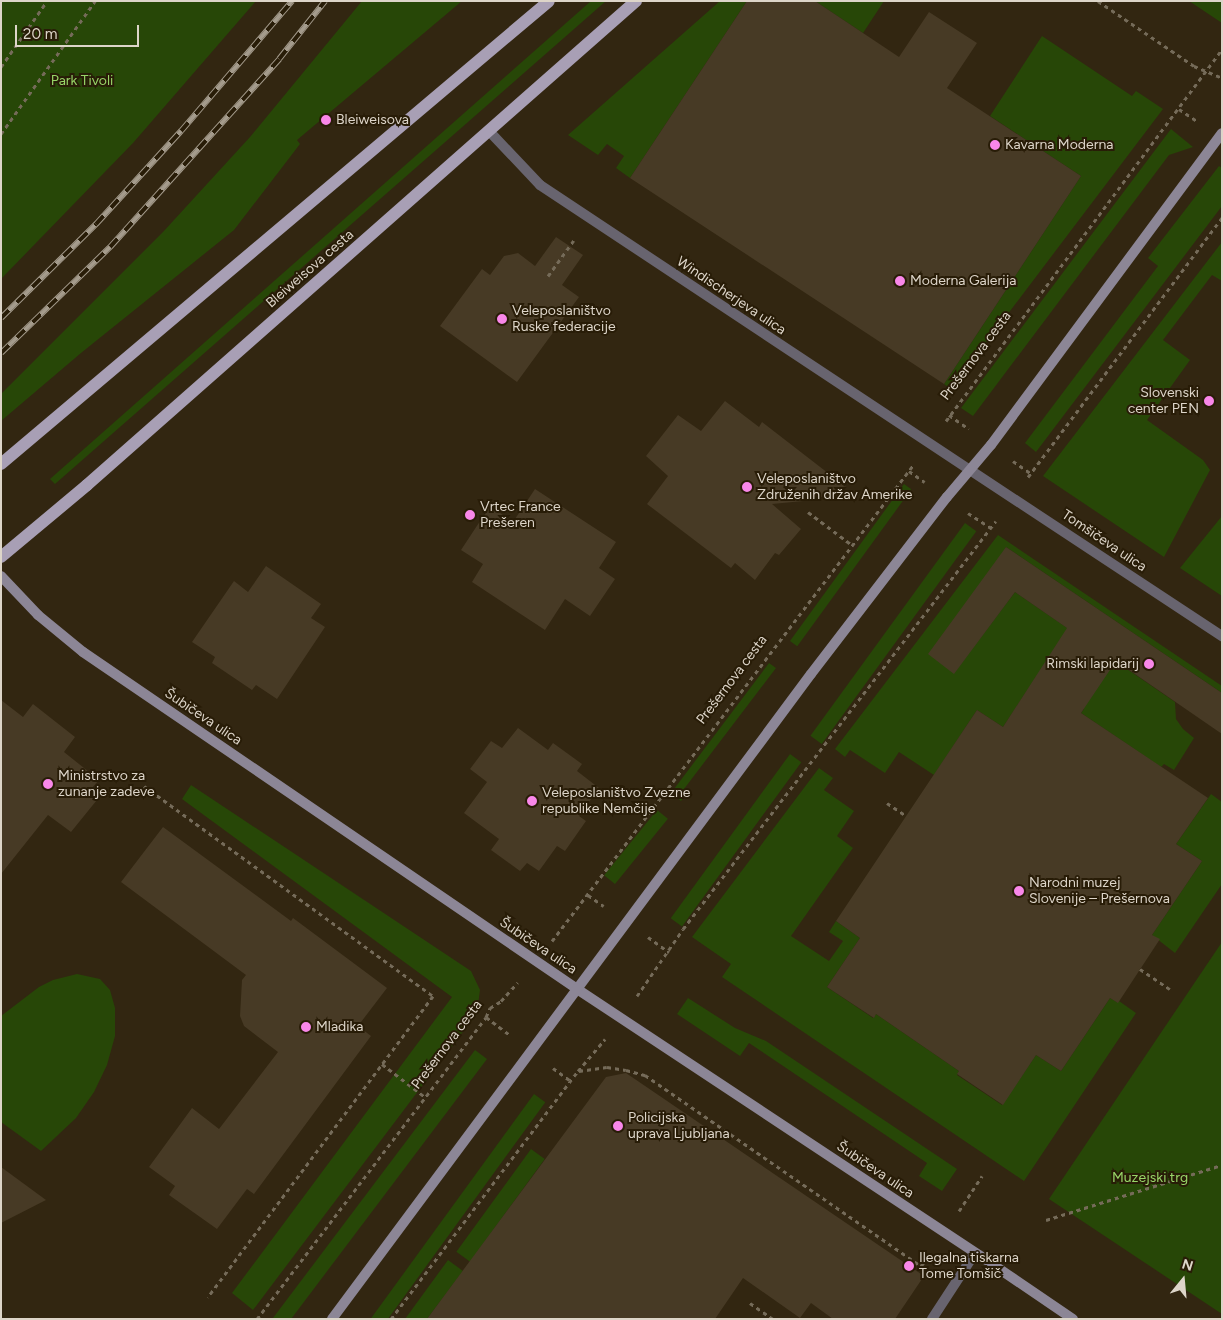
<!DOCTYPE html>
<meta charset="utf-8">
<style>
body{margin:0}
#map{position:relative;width:1223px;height:1320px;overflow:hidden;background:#322611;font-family:Figtree,sans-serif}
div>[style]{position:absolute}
.green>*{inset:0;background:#274707;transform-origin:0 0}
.building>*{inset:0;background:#473a25}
.path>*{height:3px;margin-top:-1.5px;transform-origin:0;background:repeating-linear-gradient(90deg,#756b59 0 4px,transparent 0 8px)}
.lane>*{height:10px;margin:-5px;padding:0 5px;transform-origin:5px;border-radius:5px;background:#68646f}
.street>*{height:10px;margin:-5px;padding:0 5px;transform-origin:5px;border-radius:5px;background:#68646f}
.secondary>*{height:10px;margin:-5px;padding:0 5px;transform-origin:5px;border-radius:5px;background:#8c8696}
.primary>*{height:12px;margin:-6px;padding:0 6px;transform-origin:6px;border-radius:6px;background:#a89fb5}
.rail>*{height:5.5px;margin-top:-2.75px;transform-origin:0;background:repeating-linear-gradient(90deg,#281c07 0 11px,#a49b8c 0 22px);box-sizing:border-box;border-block:1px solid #a49b8c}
.dots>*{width:14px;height:14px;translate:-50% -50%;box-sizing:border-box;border:2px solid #281c07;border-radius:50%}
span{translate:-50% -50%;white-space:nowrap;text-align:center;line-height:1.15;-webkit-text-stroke:4px #281c07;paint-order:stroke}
.park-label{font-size:14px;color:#98d568}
.poi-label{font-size:14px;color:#ddd5c9}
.left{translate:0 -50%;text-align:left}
.right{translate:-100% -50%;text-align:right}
.street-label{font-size:14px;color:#ddd5c9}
.frame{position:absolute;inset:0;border:2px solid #ddd5c9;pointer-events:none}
.north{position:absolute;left:1158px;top:1255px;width:50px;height:50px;-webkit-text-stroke:4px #281c07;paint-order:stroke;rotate:17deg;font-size:14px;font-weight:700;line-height:20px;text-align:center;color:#ddd5c9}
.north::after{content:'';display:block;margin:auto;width:18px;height:22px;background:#ddd5c9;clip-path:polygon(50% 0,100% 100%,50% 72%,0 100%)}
.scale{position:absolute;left:15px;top:25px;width:124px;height:22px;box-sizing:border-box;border:2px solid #ddd5c9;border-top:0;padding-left:6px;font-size:15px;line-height:18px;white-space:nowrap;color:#ddd5c9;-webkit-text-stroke:4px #281c07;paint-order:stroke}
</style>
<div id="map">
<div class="green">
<div style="clip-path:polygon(1px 1px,256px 1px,133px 143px,1px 279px)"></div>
<div style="clip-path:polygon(362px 1px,462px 1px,297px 140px,300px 144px,234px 230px,81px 353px,1px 421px,1px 394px,163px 232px,250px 137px)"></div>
<div style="clip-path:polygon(591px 1px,606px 1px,55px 484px,50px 479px)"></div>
<div style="clip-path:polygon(720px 1px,747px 1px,630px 178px,616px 168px,624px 156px,607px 144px,598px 155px,568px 135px)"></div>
<div style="clip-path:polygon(815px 1px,884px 1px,863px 33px)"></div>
<div style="clip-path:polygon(1189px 1px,1222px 1px,1222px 23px)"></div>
<div style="clip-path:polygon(1042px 36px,1132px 96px,1136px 91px,1163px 109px,951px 389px,944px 384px,1081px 176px,990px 116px)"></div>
<div style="clip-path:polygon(1171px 129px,1193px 147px,1169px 155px,973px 416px,961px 408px)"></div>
<div style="clip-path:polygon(1219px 166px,1222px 168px,1222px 206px,1036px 452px,1025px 443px,1158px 266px,1148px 258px)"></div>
<div style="clip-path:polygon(1222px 242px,1222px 281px,1212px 275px,1163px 340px,1190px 360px,1147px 420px,1203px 460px,1210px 470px,1164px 557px,1043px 476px)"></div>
<div style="left:904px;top:484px;width:9px;height:194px;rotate:36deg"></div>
<div style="clip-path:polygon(1222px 516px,1222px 596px,1180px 568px)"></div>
<div style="left:965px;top:523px;width:14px;height:263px;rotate:36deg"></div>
<div style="clip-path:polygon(998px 535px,1222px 686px,1222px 693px,1006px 547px,954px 673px,1015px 592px,1175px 702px,1176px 719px,1183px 729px,1194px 738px,1174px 770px,1164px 764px,1161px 767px,1081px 713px,1084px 709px,1036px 677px,1003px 727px,977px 710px,934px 775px,899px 752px,885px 773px,850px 750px,845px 757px,835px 749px)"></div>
<div style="clip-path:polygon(769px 663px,776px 668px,684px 789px,687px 793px,681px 801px,671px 793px)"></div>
<div style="left:790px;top:754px;width:14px;height:203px;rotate:36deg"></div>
<div style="clip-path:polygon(819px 768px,833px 778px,824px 790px,854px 811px,837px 836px,853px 848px,791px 936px,829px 961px,843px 941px,829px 932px,836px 921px,860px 938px,827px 987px,873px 1018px,876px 1014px,959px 1071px,957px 1075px,1002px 1105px,1036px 1055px,1061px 1071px,1110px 998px,1117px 1002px,1119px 1001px,1136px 1013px,1024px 1181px,722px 977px,731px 964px,692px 937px)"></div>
<div style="clip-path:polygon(191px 785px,471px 971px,480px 990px,477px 1013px,253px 1310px,232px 1293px,452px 997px,182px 799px)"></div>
<div style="clip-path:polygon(1211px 794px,1222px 802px,1222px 884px,1175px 953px,1152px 935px,1202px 861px,1176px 844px)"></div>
<div style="left:657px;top:810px;width:14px;height:84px;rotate:39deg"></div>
<div style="clip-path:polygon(1222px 942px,1222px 1314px,1049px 1199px)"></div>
<div style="clip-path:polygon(77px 974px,100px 979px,110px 990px,115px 1008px,115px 1036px,107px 1065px,94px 1092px,76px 1118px,41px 1151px,1px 1122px,1px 1016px,39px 987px,53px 980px)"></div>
<div style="clip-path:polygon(688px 998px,735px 1028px,766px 1041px,957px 1169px,942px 1191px,919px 1176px,927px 1163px,749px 1043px,740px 1056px,677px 1014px)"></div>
<div style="left:475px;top:1050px;width:15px;height:336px;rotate:37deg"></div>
<div style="left:534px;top:1094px;width:14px;height:282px;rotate:36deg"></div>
<div style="left:531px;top:1149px;width:17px;height:127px;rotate:36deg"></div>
<div style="clip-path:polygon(448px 1260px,463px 1271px,427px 1319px,405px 1319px)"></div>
</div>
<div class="building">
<div style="clip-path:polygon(747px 1px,815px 1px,899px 57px,929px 12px,977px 43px,947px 88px,1081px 176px,944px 384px,630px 178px)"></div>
<div style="clip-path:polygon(556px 237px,583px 255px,562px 285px,579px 297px,517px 382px,440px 326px,482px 269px,490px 275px,504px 256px,518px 253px,535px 266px)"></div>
<div style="clip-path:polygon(725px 401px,759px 427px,762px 422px,846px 487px,814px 500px,772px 504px,801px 529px,779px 555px,775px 553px,755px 580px,735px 563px,731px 568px,647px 504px,668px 476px,646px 456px,678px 415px,701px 431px)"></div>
<div style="clip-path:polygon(535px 489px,616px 542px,599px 568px,615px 579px,590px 616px,565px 599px,545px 630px,472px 582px,483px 564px,461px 550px,490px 506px,513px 522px)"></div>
<div style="clip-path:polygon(1006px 547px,1222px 693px,1222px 734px,1116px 661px,1081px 713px,1208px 798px,1176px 844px,1202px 861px,1152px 935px,1160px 939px,1118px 1003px,1110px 998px,1061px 1071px,1036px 1055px,1003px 1105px,957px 1074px,959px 1071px,876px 1014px,874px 1018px,827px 987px,860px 938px,836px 921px,977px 710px,1003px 727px,1067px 628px,1015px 592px,954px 674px,928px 654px)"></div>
<div style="clip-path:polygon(266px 566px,321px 604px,311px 618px,325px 627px,277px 699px,256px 685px,252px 690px,212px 663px,215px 657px,192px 642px,234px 581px,248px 592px)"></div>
<div style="clip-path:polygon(1px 700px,23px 717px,33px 704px,75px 737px,64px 752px,99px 780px,92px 788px,101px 795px,71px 832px,48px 815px,1px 874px)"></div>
<div style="clip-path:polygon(518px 728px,548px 750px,553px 743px,582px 764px,577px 771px,599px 788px,579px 816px,586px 821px,565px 851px,557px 846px,539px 871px,527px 863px,520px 871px,491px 850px,499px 839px,464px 813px,487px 782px,470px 769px,491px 741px,502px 748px)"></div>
<div style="clip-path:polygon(163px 827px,291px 921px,293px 918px,387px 988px,358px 1026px,371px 1036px,254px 1194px,247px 1189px,217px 1229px,169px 1195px,175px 1186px,149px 1167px,192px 1108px,219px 1129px,278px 1052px,244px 1026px,240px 1016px,242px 980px,246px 975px,121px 882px)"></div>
<div style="clip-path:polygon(626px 1073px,924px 1276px,895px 1319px,833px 1319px,811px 1303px,800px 1318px,743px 1278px,715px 1319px,427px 1319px,606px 1077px)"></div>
<div style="clip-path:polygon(1px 1167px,46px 1200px,1px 1223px)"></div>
</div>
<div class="path">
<div style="left:1098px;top:1px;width:116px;rotate:34.1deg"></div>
<div style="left:1194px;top:66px;width:30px;rotate:23deg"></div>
<div style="left:1px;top:67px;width:80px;rotate:-55.1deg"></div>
<div style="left:1179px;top:109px;width:22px;rotate:34deg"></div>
<div style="left:1px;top:134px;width:163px;rotate:-54.7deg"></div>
<div style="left:548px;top:276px;width:44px;rotate:-54.2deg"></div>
<div style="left:949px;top:415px;width:24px;rotate:35deg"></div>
<div style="left:946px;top:421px;width:462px;rotate:-53.4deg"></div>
<div style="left:1013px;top:461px;width:21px;rotate:35deg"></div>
<div style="left:909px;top:471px;width:19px;rotate:35deg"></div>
<div style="left:1028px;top:477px;width:324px;rotate:-53.2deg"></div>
<div style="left:808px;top:512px;width:55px;rotate:36.9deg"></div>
<div style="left:968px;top:513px;width:27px;rotate:33deg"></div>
<div style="left:144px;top:786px;width:357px;rotate:36deg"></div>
<div style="left:433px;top:996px;width:376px;rotate:126.8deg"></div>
<div style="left:887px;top:803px;width:23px;rotate:34deg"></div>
<div style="left:588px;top:895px;width:19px;rotate:35deg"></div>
<div style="left:648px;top:937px;width:26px;rotate:36deg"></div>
<div style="left:552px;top:941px;width:599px;rotate:-52.8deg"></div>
<div style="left:1140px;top:969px;width:36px;rotate:34deg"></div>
<div style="left:637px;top:996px;width:81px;rotate:-55.5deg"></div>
<div style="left:683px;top:929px;width:514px;rotate:-52.51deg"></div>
<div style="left:486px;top:1017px;width:30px;rotate:37deg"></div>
<div style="left:382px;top:1064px;width:54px;rotate:37.5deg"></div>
<div style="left:553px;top:1068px;width:22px;rotate:36deg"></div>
<div style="left:579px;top:1071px;width:28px;rotate:-8deg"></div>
<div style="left:607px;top:1067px;width:19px;rotate:9deg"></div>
<div style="left:626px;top:1070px;width:20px;rotate:15deg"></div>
<div style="left:645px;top:1075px;width:336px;rotate:34.7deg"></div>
<div style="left:921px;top:1266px;width:11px;rotate:49deg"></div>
<div style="left:959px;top:1211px;width:42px;rotate:-56.7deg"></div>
<div style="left:1046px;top:1220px;width:184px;rotate:-17.4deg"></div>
<div style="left:921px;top:1266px;width:15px;rotate:-53deg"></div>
<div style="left:750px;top:1303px;width:28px;rotate:35deg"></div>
<div style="left:257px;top:1319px;width:379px;rotate:-52.8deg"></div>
<div style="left:486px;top:1017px;width:10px;rotate:-66deg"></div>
<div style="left:490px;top:1008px;width:13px;rotate:-32deg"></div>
<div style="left:501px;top:1001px;width:25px;rotate:-48deg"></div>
<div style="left:391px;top:1319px;width:311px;rotate:-53deg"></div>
<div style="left:578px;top:1071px;width:42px;rotate:-49.8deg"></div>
</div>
<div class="lane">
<div style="left:489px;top:131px;width:74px;rotate:46.6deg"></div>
<div style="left:540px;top:185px;width:516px;rotate:33.54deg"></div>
</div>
<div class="street">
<div style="left:970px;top:470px;width:302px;rotate:33.4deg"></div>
<div style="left:932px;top:1319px;width:79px;rotate:-56.9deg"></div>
</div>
<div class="secondary">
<div style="left:1px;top:576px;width:54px;rotate:46.5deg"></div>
<div style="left:38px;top:615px;width:58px;rotate:39.4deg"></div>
<div style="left:83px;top:652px;width:598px;rotate:34.3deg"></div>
<div style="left:577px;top:989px;width:491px;rotate:33.5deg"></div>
<div style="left:992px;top:1264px;width:98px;rotate:34.2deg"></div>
<div style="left:332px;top:1319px;width:803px;rotate:-53.4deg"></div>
<div style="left:811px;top:674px;width:223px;rotate:-52.5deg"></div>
<div style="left:947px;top:497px;width:68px;rotate:-49.8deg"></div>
<div style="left:991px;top:445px;width:388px;rotate:-53.5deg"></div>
</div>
<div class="primary">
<div style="left:1px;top:464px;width:717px;rotate:-40.19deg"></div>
<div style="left:1px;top:557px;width:112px;rotate:-39.9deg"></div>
<div style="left:87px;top:485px;width:732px;rotate:-41.4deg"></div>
</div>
<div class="rail">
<div style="left:1px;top:318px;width:134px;rotate:-44.7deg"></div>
<div style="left:96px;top:224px;width:126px;rotate:-47.6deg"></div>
<div style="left:181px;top:131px;width:171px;rotate:-49.5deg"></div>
<div style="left:1px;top:353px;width:152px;rotate:-44.2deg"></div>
<div style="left:110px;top:247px;width:253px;rotate:-48deg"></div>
<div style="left:279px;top:59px;width:74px;rotate:-51.6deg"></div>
</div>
<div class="dots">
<div style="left:326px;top:120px;background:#f987e9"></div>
<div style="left:995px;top:145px;background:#f987e9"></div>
<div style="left:900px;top:281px;background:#f987e9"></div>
<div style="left:502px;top:319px;background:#f987e9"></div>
<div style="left:1209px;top:401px;background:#f987e9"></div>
<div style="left:747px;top:487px;background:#f987e9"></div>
<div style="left:470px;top:515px;background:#f987e9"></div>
<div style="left:1149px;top:664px;background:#f987e9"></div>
<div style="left:48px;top:784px;background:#f987e9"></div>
<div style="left:532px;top:801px;background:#f987e9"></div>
<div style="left:1019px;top:891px;background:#f987e9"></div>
<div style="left:306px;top:1027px;background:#f987e9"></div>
<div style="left:618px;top:1126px;background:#f987e9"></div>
<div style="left:909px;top:1266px;background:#f987e9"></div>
</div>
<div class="park-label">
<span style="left:82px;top:81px">Park Tivoli</span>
<span style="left:1150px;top:1178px">Muzejski trg</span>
</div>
<div class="poi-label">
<span class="left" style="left:336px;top:120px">Bleiweisova</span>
<span class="left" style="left:1005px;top:145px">Kavarna Moderna</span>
<span class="left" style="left:910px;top:281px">Moderna Galerija</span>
<span class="left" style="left:512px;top:319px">Veleposlaništvo<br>Ruske federacije</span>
<span class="right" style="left:1199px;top:401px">Slovenski<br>center PEN</span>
<span class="left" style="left:757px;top:487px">Veleposlaništvo<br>Združenih držav Amerike</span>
<span class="left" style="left:480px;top:515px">Vrtec France<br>Prešeren</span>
<span class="right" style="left:1139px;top:664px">Rimski lapidarij</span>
<span class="left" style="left:58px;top:784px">Ministrstvo za<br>zunanje zadeve</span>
<span class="left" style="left:542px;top:801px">Veleposlaništvo Zvezne<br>republike Nemčije</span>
<span class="left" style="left:1029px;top:891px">Narodni muzej<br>Slovenije – Prešernova</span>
<span class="left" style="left:316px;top:1027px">Mladika</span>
<span class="left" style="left:628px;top:1126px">Policijska<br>uprava Ljubljana</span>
<span class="left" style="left:919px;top:1266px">Ilegalna tiskarna<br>Tome Tomšič</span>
</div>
<div class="street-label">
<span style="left:310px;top:269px;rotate:-41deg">Bleiweisova cesta</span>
<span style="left:731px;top:296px;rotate:34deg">Windischerjeva ulica</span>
<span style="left:976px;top:356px;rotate:-53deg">Prešernova cesta</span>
<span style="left:1104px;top:541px;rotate:34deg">Tomšičeva ulica</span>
<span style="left:732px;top:680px;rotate:-53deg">Prešernova cesta</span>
<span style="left:203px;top:717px;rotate:34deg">Šubičeva ulica</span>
<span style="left:538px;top:946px;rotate:34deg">Šubičeva ulica</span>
<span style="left:447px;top:1045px;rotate:-53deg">Prešernova cesta</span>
<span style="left:875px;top:1170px;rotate:34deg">Šubičeva ulica</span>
</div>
<div class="frame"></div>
<div class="north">N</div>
<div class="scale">20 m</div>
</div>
